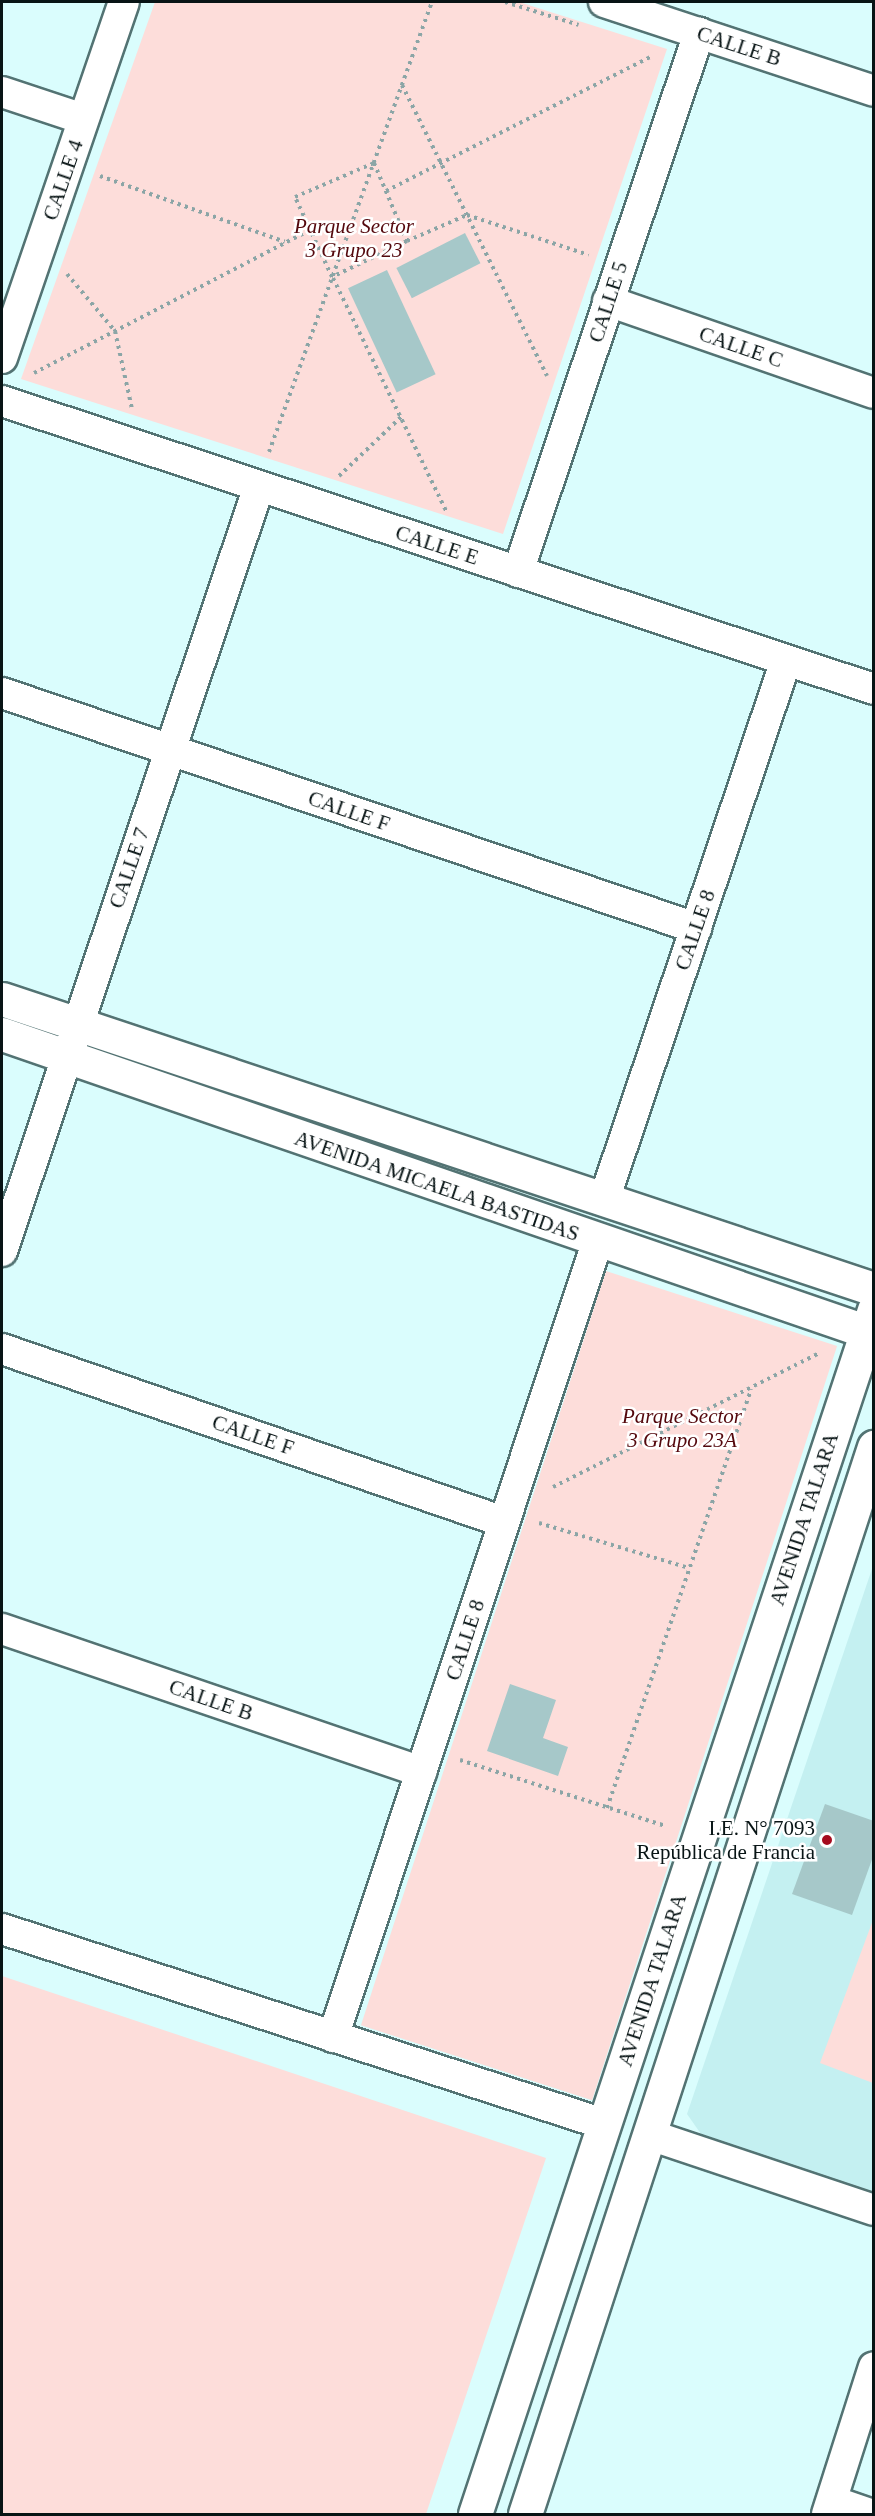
<!DOCTYPE html>
<meta charset="utf-8">
<style>
body{margin:0}
#map{position:relative;width:875px;height:2516px;overflow:hidden;background:#dafdfd;font-family:"Times New Roman",serif}
div>[style]{position:absolute}
.built>*{inset:0;background:#c4f0f1}
.green>*{inset:0;background:#fdddda;transform-origin:0 0}
.building>*{inset:0;background:#a6c8c9;transform-origin:0 0}
.path>*{height:4px;margin-top:-2px;transform-origin:0;background:repeating-linear-gradient(90deg,#8ba5a6 0 3px,transparent 0 7.5px)}
.roads{filter:drop-shadow(2px 0 #537373) drop-shadow(-2px 0 #537373) drop-shadow(0 2px #537373) drop-shadow(0 -2px #537373)}
.minor>*{height:30px;margin:-15px;padding:0 15px;transform-origin:15px;border-radius:15px;background:#fff}
.tertiary>*{height:33px;margin:-16.5px;padding:0 16.5px;transform-origin:16.5px;border-radius:16.5px;background:#fff}
.dots>*{width:16px;height:16px;translate:-50% -50%;box-sizing:border-box;border:3px solid #fff;border-radius:50%}
span{translate:-50% -50%;white-space:nowrap;text-align:center;line-height:1.15;-webkit-text-stroke:5px #fff;paint-order:stroke}
.street-label{font-size:21px;color:#081415}
.park-label{font-size:21px;color:#54080d;font-style:italic}
.poi-label{font-size:21px;color:#081415}
.right{translate:-100% -50%;text-align:right}
.frame{position:absolute;inset:0;border:3px solid #081415;pointer-events:none}
</style>
<div id="map">
<div class="built">
<div style="clip-path:polygon(873px 1566px,873px 2192px,701px 2134px,687px 2114px)"></div>
</div>
<div class="green">
<div style="clip-path:polygon(155px 2px,519px 2px,667px 49px,503px 534px,21px 379px)"></div>
<div style="left:606px;top:1271px;width:243px;height:793px;rotate:18deg"></div>
<div style="clip-path:polygon(873px 1920px,873px 2083px,820px 2063px)"></div>
<div style="clip-path:polygon(2px 1976px,546px 2158px,426px 2514px,2px 2514px)"></div>
</div>
<div class="building">
<div style="left:465px;top:233px;width:34px;height:77px;rotate:63deg"></div>
<div style="left:387px;top:270px;width:115px;height:43px;rotate:65deg"></div>
<div style="clip-path:polygon(510px 1684px,556px 1700px,543px 1738px,568px 1747px,558px 1776px,487px 1751px)"></div>
<div style="clip-path:polygon(825px 1804px,874px 1821px,874px 1854px,852px 1915px,792px 1894px)"></div>
</div>
<div class="path">
<div style="left:505px;top:2px;width:77px;rotate:17.3deg"></div>
<div style="left:402px;top:85px;width:325px;rotate:63.5deg"></div>
<div style="left:374px;top:163px;width:85px;rotate:67.1deg"></div>
<div style="left:407px;top:241px;width:83px;rotate:154.4deg"></div>
<div style="left:332px;top:277px;width:88px;rotate:-114.8deg"></div>
<div style="left:295px;top:197px;width:86px;rotate:-23.3deg"></div>
<div style="left:100px;top:176px;width:196px;rotate:19.6deg"></div>
<div style="left:386px;top:191px;width:298px;rotate:-26.9deg"></div>
<div style="left:407px;top:241px;width:65px;rotate:-23.4deg"></div>
<div style="left:467px;top:215px;width:128px;rotate:18.2deg"></div>
<div style="left:67px;top:274px;width:75px;rotate:49.9deg"></div>
<div style="left:115px;top:331px;width:80px;rotate:77.7deg"></div>
<div style="left:333px;top:278px;width:259px;rotate:64.1deg"></div>
<div style="left:34px;top:373px;width:311px;rotate:-27.4deg"></div>
<div style="left:269px;top:452px;width:479px;rotate:-70.1deg"></div>
<div style="left:339px;top:476px;width:86px;rotate:-43.6deg"></div>
<div style="left:553px;top:1487px;width:299px;rotate:-26.7deg"></div>
<div style="left:539px;top:1523px;width:157px;rotate:16.7deg"></div>
<div style="left:460px;top:1760px;width:215px;rotate:17.8deg"></div>
<div style="left:607px;top:1808px;width:443px;rotate:-71deg"></div>
</div>
<div class="roads">
<div class="minor">
<div style="left:604px;top:2px;width:284px;rotate:18.2deg"></div>
<div style="left:2px;top:92px;width:85px;rotate:18.4deg"></div>
<div style="left:608px;top:301px;width:281px;rotate:19.1deg"></div>
<div style="left:2px;top:358px;width:376px;rotate:-71.1deg"></div>
<div style="left:2px;top:401px;width:918px;rotate:18.28deg"></div>
<div style="left:518px;top:572px;width:569px;rotate:-71.44deg"></div>
<div style="left:2px;top:693px;width:733px;rotate:18.71deg"></div>
<div style="left:604px;top:1200px;width:570px;rotate:-71.37deg"></div>
<div style="left:2px;top:1251px;width:807px;rotate:-71.43deg"></div>
<div style="left:2px;top:1349px;width:531px;rotate:19.02deg"></div>
<div style="left:2px;top:1629px;width:443px;rotate:18.8deg"></div>
<div style="left:2px;top:1929px;width:633px;rotate:17.95deg"></div>
<div style="left:333px;top:2037px;width:837px;rotate:-71.61deg"></div>
<div style="left:653px;top:2136px;width:233px;rotate:18.5deg"></div>
<div style="left:832px;top:2501px;width:40px;rotate:18.9deg"></div>
<div style="left:827px;top:2514px;width:154px;rotate:-72.3deg"></div>
</div>
<div class="tertiary">
<div style="left:2px;top:999px;width:919px;rotate:18.4deg"></div>
<div style="left:2px;top:1034px;width:922px;rotate:18.99deg"></div>
<div style="left:475px;top:2514px;width:1268px;rotate:-71.67deg"></div>
<div style="left:525px;top:2514px;width:1123px;rotate:-71.89deg"></div>
</div>
</div>
<div class="dots">
<div style="left:827px;top:1840px;background:#a50b1e"></div>
</div>
<div class="street-label">
<span style="left:739px;top:46px;rotate:18deg">CALLE B</span>
<span style="left:63px;top:180px;rotate:-71deg">CALLE 4</span>
<span style="left:608px;top:302px;rotate:-72deg">CALLE 5</span>
<span style="left:741px;top:347px;rotate:19deg">CALLE C</span>
<span style="left:437px;top:545px;rotate:18deg">CALLE E</span>
<span style="left:349px;top:811px;rotate:19deg">CALLE F</span>
<span style="left:129px;top:868px;rotate:-71deg">CALLE 7</span>
<span style="left:695px;top:930px;rotate:-71deg">CALLE 8</span>
<span style="left:437px;top:1186px;rotate:19deg">AVENIDA MICAELA BASTIDAS</span>
<span style="left:253px;top:1435px;rotate:19deg">CALLE F</span>
<span style="left:804px;top:1519px;rotate:-72deg">AVENIDA TALARA</span>
<span style="left:465px;top:1640px;rotate:-72deg">CALLE 8</span>
<span style="left:211px;top:1700px;rotate:19deg">CALLE B</span>
<span style="left:652px;top:1980px;rotate:-72deg">AVENIDA TALARA</span>
</div>
<div class="park-label">
<span style="left:354px;top:238px">Parque Sector<br>3 Grupo 23</span>
<span style="left:682px;top:1428px">Parque Sector<br>3 Grupo 23A</span>
</div>
<div class="poi-label">
<span class="right" style="left:815px;top:1840px">I.E. N° 7093<br>República de Francia</span>
</div>
<div class="frame"></div>
</div>
